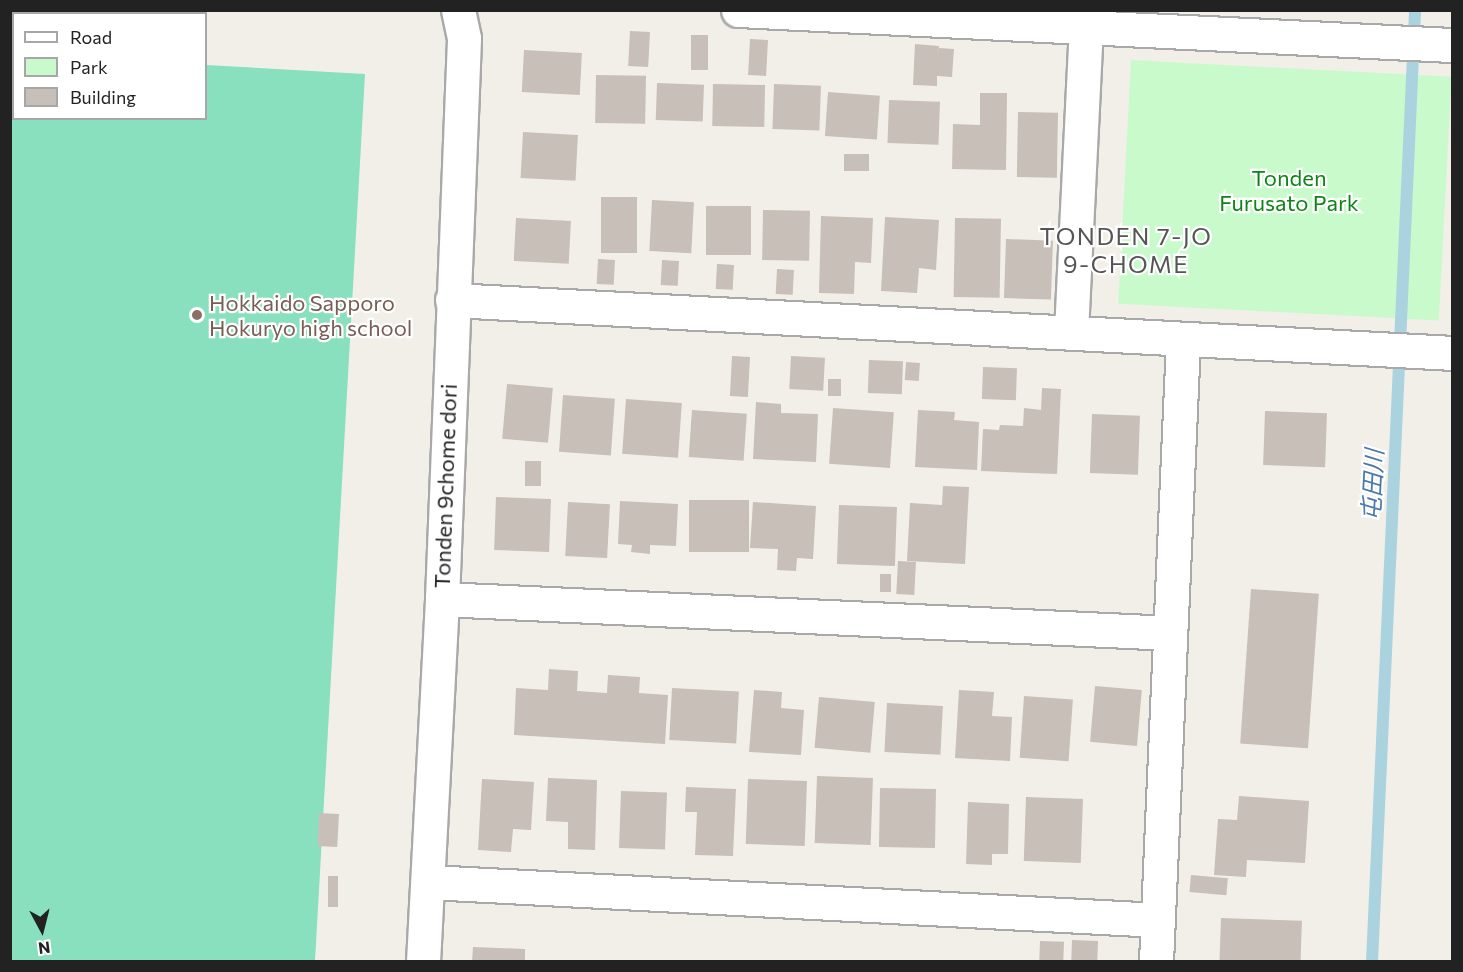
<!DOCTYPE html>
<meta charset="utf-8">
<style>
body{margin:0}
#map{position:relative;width:1463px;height:972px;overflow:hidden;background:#f2efe9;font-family:Commissioner,"Noto Sans JP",sans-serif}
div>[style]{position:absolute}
.park>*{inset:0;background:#c8facc;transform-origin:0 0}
.pitch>*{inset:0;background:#88e0be}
.stream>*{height:12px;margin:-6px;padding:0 6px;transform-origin:6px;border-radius:6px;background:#aad3df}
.building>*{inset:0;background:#c7bfb8;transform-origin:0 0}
.roads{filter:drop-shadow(2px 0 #a9a9a9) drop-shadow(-2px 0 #a9a9a9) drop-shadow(0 2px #a9a9a9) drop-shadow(0 -2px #a9a9a9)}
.minor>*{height:33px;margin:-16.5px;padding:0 16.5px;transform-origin:16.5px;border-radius:16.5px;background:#fff}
.dots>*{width:16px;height:16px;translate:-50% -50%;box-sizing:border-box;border:3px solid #fff;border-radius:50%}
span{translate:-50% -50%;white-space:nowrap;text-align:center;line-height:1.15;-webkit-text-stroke:4.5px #fff;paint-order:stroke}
.park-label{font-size:22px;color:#0c8416}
.education-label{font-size:22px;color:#785e54}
.left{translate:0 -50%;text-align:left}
.street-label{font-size:22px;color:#222}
.neighbourhood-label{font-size:24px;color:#555;letter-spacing:1.5px}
.water-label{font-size:24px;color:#4a7aab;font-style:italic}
.frame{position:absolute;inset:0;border:12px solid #222;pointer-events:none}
.legend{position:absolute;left:12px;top:12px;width:195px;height:108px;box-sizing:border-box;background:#fff;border:2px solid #a7a7a7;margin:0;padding:8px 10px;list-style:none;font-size:18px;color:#222}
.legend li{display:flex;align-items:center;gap:12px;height:30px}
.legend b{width:30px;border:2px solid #a7a7a7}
.north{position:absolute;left:12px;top:900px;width:60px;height:60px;-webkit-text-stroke:4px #fff;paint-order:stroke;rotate:173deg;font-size:16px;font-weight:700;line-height:24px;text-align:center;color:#222}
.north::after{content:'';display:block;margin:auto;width:21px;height:27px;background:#222;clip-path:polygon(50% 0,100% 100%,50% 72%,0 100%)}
</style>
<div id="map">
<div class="park">
<div style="left:1131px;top:60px;width:321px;height:244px;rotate:3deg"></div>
</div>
<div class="pitch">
<div style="clip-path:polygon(10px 54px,14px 54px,14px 118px,206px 118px,206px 65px,365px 74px,315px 961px,11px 961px)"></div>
</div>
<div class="stream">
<div style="left:1372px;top:962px;width:953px;rotate:-87.41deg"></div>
</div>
<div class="building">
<div style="left:630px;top:31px;width:20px;height:35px;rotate:3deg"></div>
<div style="left:691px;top:35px;width:17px;height:35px"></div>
<div style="left:750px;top:39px;width:18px;height:36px;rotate:3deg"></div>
<div style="clip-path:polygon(915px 44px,939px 46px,938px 57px,939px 48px,954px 49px,952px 77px,937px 76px,937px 86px,913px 85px)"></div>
<div style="left:524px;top:50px;width:58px;height:42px;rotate:3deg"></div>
<div style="left:596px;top:75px;width:50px;height:48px;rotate:1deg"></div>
<div style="left:657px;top:83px;width:47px;height:37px;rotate:2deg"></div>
<div style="left:713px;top:84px;width:52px;height:42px;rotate:1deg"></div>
<div style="left:774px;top:84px;width:47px;height:45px;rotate:2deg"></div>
<div style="left:828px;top:92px;width:52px;height:44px;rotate:4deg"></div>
<div style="clip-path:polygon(980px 93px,1007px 93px,1006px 170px,952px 169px,953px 124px,980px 125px)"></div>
<div style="left:889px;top:100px;width:51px;height:43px;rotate:2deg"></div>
<div style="left:1018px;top:112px;width:40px;height:65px;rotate:1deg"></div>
<div style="left:523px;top:132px;width:55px;height:46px;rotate:3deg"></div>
<div style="left:844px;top:154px;width:25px;height:17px"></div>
<div style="left:601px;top:197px;width:36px;height:56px"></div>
<div style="left:652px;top:200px;width:42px;height:51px;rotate:3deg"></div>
<div style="left:706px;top:206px;width:45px;height:49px"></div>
<div style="left:763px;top:210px;width:47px;height:50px;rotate:1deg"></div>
<div style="clip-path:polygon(821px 216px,873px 218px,871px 263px,855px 262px,854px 294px,819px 293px)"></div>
<div style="clip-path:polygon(885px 217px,939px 220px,936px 270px,919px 268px,917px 293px,881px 291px)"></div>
<div style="left:516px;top:218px;width:55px;height:43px;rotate:3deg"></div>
<div style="left:955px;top:218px;width:46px;height:79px;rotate:1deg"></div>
<div style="left:1006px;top:239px;width:47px;height:59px;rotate:2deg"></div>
<div style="left:598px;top:259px;width:17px;height:25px;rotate:3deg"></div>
<div style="left:662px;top:260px;width:17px;height:25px;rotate:3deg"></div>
<div style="left:717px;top:264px;width:17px;height:25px;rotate:3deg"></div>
<div style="left:777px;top:269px;width:17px;height:25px;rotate:3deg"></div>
<div style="left:732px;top:356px;width:18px;height:40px;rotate:3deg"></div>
<div style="left:791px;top:356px;width:34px;height:33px;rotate:3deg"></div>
<div style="left:869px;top:360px;width:34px;height:33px;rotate:2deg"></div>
<div style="left:906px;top:362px;width:14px;height:18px;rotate:4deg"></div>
<div style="left:983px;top:367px;width:34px;height:32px;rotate:2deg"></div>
<div style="left:828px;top:379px;width:13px;height:17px"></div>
<div style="left:507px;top:384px;width:46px;height:55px;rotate:5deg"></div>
<div style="clip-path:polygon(1042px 388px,1061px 389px,1057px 474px,981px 471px,983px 429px,999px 430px,1000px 425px,1023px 426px,1024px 408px,1041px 410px)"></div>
<div style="left:563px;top:395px;width:52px;height:57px;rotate:4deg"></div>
<div style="left:626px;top:399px;width:56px;height:55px;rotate:4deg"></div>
<div style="clip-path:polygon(756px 402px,781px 404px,781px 413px,818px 414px,816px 462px,753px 459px)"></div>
<div style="left:833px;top:408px;width:61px;height:56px;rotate:4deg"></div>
<div style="left:692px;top:410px;width:55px;height:47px;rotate:4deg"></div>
<div style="clip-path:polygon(918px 410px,955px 412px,954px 420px,979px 422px,977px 470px,915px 467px)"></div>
<div style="left:1265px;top:411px;width:62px;height:54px;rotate:2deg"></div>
<div style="left:1092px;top:414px;width:48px;height:59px;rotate:2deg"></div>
<div style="left:525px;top:461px;width:16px;height:25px"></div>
<div style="clip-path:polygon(943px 486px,969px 487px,965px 564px,907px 561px,910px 503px,942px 505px)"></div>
<div style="left:496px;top:497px;width:55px;height:53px;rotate:2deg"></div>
<div style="left:689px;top:500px;width:60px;height:52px"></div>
<div style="clip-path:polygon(620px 501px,678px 504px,676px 546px,650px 545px,650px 554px,631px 552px,632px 545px,618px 544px)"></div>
<div style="left:568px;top:502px;width:42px;height:54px;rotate:3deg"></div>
<div style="clip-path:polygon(753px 502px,816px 506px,813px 559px,797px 558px,796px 571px,777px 570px,778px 549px,750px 548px)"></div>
<div style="left:839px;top:505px;width:58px;height:59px;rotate:2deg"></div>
<div style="left:898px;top:561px;width:18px;height:33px;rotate:3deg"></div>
<div style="left:880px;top:574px;width:11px;height:18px"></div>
<div style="left:1251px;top:589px;width:68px;height:155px;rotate:4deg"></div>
<div style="clip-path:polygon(549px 669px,578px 671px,577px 691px,607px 693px,608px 675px,640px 677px,639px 693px,668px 695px,665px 744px,514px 735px,516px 688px,548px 690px)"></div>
<div style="left:1095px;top:686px;width:47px;height:56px;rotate:5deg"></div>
<div style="left:672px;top:688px;width:67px;height:52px;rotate:3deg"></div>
<div style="clip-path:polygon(754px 690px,782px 692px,781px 708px,804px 710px,801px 755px,749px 752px)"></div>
<div style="clip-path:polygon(959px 690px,994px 692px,992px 716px,1012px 717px,1010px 761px,955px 758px)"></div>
<div style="left:1024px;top:696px;width:49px;height:62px;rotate:4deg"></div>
<div style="left:819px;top:697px;width:56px;height:51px;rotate:5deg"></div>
<div style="left:887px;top:703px;width:56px;height:49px;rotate:3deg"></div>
<div style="left:817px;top:776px;width:56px;height:67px;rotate:2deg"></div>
<div style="clip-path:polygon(548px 778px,597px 780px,595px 850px,568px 849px,568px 822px,546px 821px)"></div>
<div style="clip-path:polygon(482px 779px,534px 782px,531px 830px,513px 829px,511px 852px,478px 850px)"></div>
<div style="left:748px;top:779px;width:59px;height:65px;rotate:2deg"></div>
<div style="clip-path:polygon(686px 787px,736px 789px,733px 856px,695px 855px,697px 812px,685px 812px)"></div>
<div style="left:880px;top:788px;width:56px;height:59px;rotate:1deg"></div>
<div style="left:621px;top:791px;width:46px;height:57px;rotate:2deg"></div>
<div style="clip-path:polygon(1239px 796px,1309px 801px,1305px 863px,1247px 860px,1246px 877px,1214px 875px,1218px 819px,1237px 820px)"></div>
<div style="left:1026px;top:797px;width:57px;height:64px;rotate:2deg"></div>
<div style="clip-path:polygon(968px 802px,1009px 804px,1008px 854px,992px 854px,992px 865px,966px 864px)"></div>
<div style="left:319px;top:813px;width:20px;height:33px;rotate:3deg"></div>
<div style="left:1191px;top:875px;width:37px;height:17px;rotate:5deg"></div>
<div style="left:328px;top:876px;width:10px;height:31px"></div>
<div style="left:1221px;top:918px;width:81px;height:44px;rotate:2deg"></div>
<div style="left:1072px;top:940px;width:26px;height:22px;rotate:2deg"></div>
<div style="left:1040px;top:941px;width:24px;height:21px;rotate:2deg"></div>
<div style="clip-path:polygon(473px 947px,525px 949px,525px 962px,472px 962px)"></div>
</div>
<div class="roads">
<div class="minor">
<div style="left:738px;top:10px;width:715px;rotate:2.81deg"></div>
<div style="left:452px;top:300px;width:1001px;rotate:3.03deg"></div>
<div style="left:1071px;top:332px;width:322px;rotate:-87.2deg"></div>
<div style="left:442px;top:599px;width:729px;rotate:2.67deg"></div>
<div style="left:429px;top:882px;width:730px;rotate:2.98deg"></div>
<div style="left:423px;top:962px;width:363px;rotate:-87deg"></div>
<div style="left:442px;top:599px;width:561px;rotate:-87.75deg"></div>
<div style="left:464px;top:38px;width:29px;rotate:-102deg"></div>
<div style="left:1156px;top:962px;width:623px;rotate:-87.51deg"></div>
</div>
</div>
<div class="dots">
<div style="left:197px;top:315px;background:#8d6e63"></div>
</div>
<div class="park-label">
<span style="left:1289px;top:190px">Tonden<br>Furusato Park</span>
</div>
<div class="education-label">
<span class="left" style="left:209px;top:315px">Hokkaido Sapporo<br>Hokuryo high school</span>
</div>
<div class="street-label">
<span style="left:445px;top:486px;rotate:-88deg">Tonden 9chome dori</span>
</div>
<div class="neighbourhood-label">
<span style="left:1126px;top:250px">TONDEN 7-JO<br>9-CHOME</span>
</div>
<div class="water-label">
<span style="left:1372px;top:485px;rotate:-87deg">屯田川</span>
</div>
<div class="frame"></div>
<ul class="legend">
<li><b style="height:8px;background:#fff"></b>Road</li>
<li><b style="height:16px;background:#c8facc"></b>Park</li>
<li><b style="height:16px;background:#c7bfb8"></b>Building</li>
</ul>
<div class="north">N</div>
</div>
